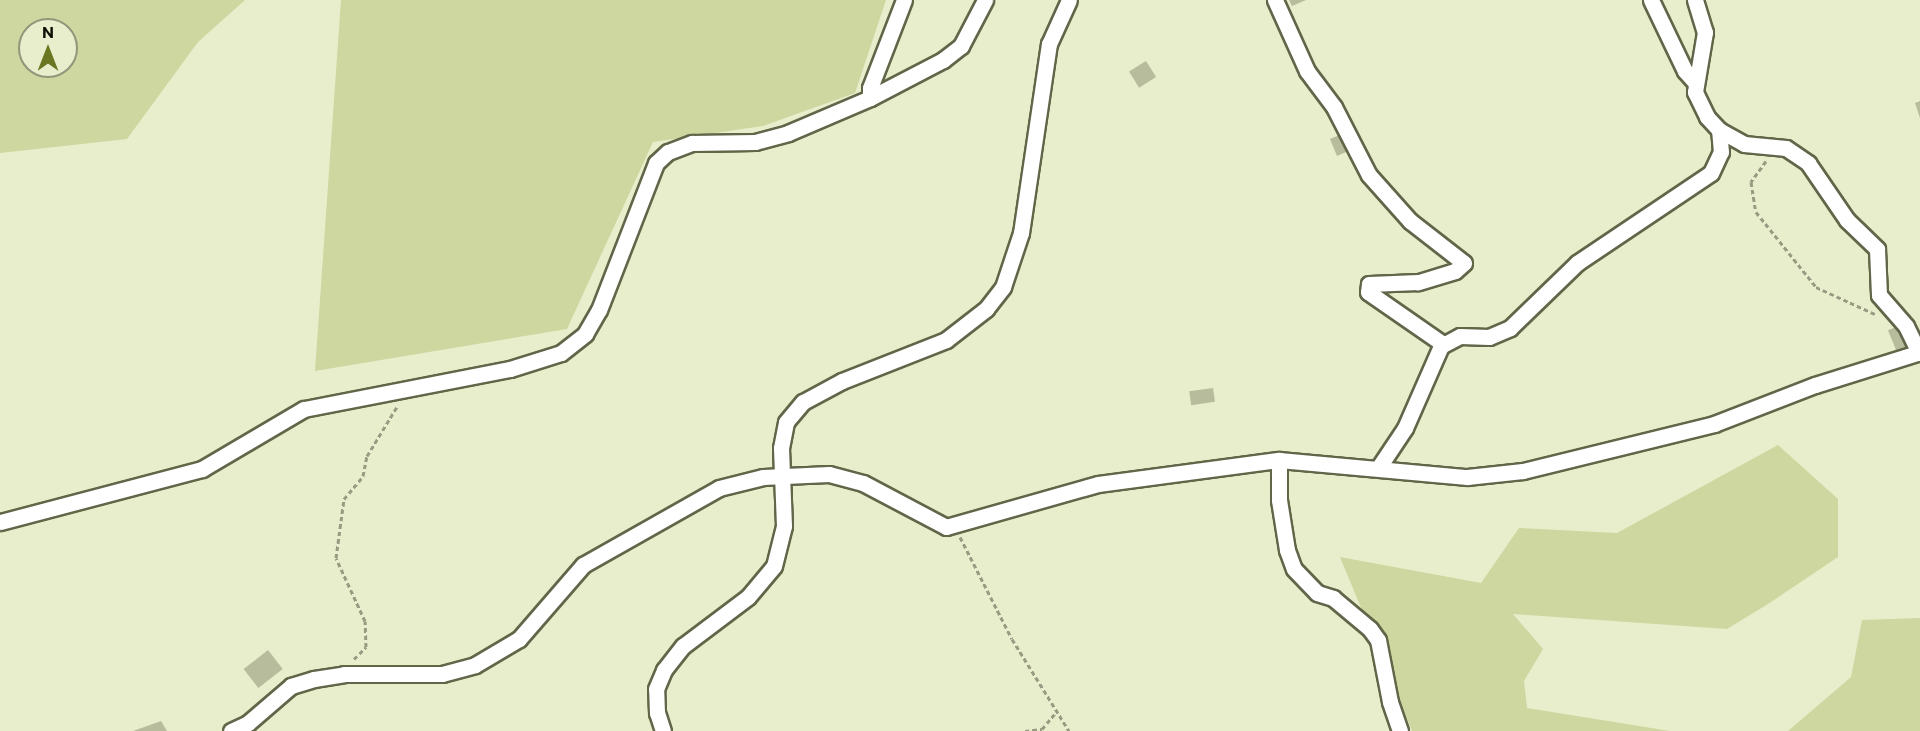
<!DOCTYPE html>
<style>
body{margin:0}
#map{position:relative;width:1920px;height:731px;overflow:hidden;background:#e8eecc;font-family:Commissioner,sans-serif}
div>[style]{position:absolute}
.green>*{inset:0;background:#cdd79f}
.building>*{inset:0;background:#b6bc9c;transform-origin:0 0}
.path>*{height:3px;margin-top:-1.5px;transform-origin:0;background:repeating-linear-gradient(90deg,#969b81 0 4.5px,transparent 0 7.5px)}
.roads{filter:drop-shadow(2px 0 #616649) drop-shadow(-2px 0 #616649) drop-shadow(0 2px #616649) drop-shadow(0 -2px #616649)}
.minor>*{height:15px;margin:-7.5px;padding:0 7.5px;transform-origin:7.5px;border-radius:7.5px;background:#fff}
span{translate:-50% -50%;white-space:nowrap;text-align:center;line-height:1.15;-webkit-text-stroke:4.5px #e8eecc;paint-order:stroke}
.north{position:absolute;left:18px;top:18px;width:60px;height:60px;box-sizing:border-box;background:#e8eecc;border:2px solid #91957c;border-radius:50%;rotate:0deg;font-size:16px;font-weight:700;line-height:24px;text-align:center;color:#0e1005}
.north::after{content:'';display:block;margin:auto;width:21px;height:27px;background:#6b7620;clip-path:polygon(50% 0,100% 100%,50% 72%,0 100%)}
</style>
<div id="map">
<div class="green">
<div style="clip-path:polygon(evenodd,0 0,245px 0,198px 42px,127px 139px,0 153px,0 0,30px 30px,66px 30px,66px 66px,30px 66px,30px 30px)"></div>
<div style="clip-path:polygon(341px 0,886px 0,855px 93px,763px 126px,653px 142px,567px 329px,315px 371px)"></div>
<div style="clip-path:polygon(1778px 445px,1838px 499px,1838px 557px,1768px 604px,1727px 629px,1513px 614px,1543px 649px,1524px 681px,1527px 708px,1670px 731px,1412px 731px,1340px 557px,1481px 583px,1519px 528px,1617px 533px)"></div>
<div style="clip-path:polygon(1920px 618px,1920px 731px,1788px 731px,1851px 677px,1862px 620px)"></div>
</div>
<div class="building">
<div style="clip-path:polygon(1289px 0,1306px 0,1292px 6px)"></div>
<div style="left:1146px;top:61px;width:19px;height:20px;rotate:58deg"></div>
<div style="clip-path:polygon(1920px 101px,1920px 118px,1915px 103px)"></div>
<div style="clip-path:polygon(1342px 134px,1353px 149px,1337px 156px,1330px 139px)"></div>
<div style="left:1901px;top:325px;width:24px;height:14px;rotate:68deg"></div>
<div style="left:1213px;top:388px;width:14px;height:24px;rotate:82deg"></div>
<div style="left:268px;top:650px;width:24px;height:31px;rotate:52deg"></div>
<div style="clip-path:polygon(161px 721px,167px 731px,133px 731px)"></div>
</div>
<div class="path">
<div style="left:1766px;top:161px;width:26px;rotate:126deg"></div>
<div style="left:1751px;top:182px;width:30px;rotate:81deg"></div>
<div style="left:1756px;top:212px;width:96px;rotate:51.3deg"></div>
<div style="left:1816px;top:287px;width:65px;rotate:24.6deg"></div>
<div style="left:960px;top:537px;width:114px;rotate:63deg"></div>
<div style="left:1012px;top:639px;width:108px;rotate:58.2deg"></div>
<div style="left:354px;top:659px;width:17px;rotate:-45deg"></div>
<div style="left:366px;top:647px;width:26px;rotate:-92deg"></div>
<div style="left:365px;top:621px;width:69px;rotate:-114.7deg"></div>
<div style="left:336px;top:558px;width:60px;rotate:-82.3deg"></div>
<div style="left:344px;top:499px;width:30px;rotate:-50deg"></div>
<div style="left:363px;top:476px;width:20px;rotate:-79deg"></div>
<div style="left:367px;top:456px;width:60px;rotate:-58.7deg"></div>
<div style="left:1025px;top:731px;width:17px;rotate:-7deg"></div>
<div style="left:1042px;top:729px;width:23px;rotate:-50deg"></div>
</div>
<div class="roads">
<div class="minor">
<div style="left:1275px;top:0;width:78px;rotate:65.7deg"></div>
<div style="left:1307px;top:71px;width:45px;rotate:53.1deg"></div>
<div style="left:1334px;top:107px;width:76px;rotate:62.8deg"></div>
<div style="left:1369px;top:175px;width:62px;rotate:48.3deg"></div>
<div style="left:1410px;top:221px;width:68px;rotate:37.9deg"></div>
<div style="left:1464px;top:263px;width:12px;rotate:138deg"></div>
<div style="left:1455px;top:271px;width:39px;rotate:163deg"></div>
<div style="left:1418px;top:282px;width:49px;rotate:177.7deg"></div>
<div style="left:1369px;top:284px;width:8px;rotate:97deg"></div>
<div style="left:1368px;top:292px;width:91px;rotate:34.7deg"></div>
<div style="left:1651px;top:0;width:79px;rotate:64.4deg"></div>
<div style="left:1685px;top:71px;width:15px;rotate:48deg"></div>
<div style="left:1695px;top:0;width:34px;rotate:73deg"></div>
<div style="left:1705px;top:32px;width:61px;rotate:99.5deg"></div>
<div style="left:1695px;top:92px;width:28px;rotate:64deg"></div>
<div style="left:1707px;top:117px;width:18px;rotate:47deg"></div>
<div style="left:1719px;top:130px;width:29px;rotate:29deg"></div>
<div style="left:1744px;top:144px;width:42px;rotate:5.4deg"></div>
<div style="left:1786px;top:148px;width:27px;rotate:34deg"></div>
<div style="left:1808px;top:163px;width:69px;rotate:55.6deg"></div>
<div style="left:1847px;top:220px;width:42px;rotate:44deg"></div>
<div style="left:1877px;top:249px;width:46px;rotate:87.5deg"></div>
<div style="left:1879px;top:295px;width:41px;rotate:48.9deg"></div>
<div style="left:1906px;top:326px;width:30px;rotate:64deg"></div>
<div style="left:870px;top:98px;width:10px;rotate:-90deg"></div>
<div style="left:870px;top:88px;width:94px;rotate:-68.9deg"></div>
<div style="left:1279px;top:460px;width:40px;rotate:90deg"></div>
<div style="left:1279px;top:500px;width:51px;rotate:80.9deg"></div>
<div style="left:1287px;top:550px;width:20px;rotate:70deg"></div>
<div style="left:1294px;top:569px;width:33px;rotate:46deg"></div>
<div style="left:1317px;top:593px;width:17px;rotate:17deg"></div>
<div style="left:1333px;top:598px;width:48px;rotate:40deg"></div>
<div style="left:1370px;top:629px;width:14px;rotate:54deg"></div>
<div style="left:1378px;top:640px;width:63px;rotate:79deg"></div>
<div style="left:1390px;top:702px;width:31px;rotate:71deg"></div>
<div style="left:1379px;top:467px;width:47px;rotate:-56.3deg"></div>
<div style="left:1405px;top:428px;width:90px;rotate:-66.3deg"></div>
<div style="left:1441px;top:346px;width:21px;rotate:-28deg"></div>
<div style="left:1460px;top:336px;width:29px;rotate:2deg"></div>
<div style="left:1489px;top:337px;width:23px;rotate:-23deg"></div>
<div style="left:1510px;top:328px;width:93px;rotate:-44.1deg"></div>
<div style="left:1577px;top:263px;width:161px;rotate:-33.9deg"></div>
<div style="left:1711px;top:173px;width:23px;rotate:-65deg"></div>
<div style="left:1721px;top:152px;width:22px;rotate:-95deg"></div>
<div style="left:0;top:522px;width:209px;rotate:-14.7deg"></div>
<div style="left:202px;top:469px;width:118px;rotate:-30.5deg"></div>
<div style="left:304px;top:409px;width:210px;rotate:-11deg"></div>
<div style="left:510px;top:369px;width:53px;rotate:-17.4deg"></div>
<div style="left:561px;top:353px;width:31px;rotate:-38deg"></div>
<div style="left:585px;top:334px;width:28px;rotate:-60deg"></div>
<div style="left:599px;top:310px;width:158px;rotate:-68.8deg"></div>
<div style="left:656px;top:163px;width:16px;rotate:-43deg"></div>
<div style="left:668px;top:152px;width:26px;rotate:-21deg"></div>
<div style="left:692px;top:143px;width:63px;rotate:-0.9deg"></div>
<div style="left:755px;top:142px;width:34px;rotate:-15deg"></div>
<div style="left:788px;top:133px;width:89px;rotate:-23.1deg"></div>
<div style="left:870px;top:98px;width:82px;rotate:-27.5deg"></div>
<div style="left:943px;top:60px;width:23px;rotate:-38deg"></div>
<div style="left:961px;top:46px;width:52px;rotate:-62.4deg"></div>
<div style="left:231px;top:731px;width:19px;rotate:-25deg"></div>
<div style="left:248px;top:723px;width:57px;rotate:-40.7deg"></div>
<div style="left:291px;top:686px;width:24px;rotate:-17deg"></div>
<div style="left:314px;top:679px;width:30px;rotate:-9deg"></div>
<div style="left:344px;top:674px;width:98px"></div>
<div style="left:442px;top:674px;width:34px;rotate:-15deg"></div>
<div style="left:475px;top:665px;width:51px;rotate:-30.6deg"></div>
<div style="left:519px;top:639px;width:98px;rotate:-49.1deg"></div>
<div style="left:583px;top:565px;width:156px;rotate:-29.5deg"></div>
<div style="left:719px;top:488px;width:45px;rotate:-14deg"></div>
<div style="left:763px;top:477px;width:66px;rotate:-2.6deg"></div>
<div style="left:829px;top:474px;width:35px;rotate:15deg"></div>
<div style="left:863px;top:483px;width:94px;rotate:27.9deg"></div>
<div style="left:946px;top:527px;width:158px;rotate:-15.8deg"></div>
<div style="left:1098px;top:484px;width:183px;rotate:-7.6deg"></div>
<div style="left:1279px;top:460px;width:189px;rotate:5.2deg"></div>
<div style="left:1467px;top:477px;width:56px;rotate:-6.1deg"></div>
<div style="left:1523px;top:471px;width:197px;rotate:-13.8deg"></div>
<div style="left:1714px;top:424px;width:108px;rotate:-21.1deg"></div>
<div style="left:1815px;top:385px;width:110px;rotate:-17.4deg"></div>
<div style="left:663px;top:731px;width:19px;rotate:-108deg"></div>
<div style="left:657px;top:713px;width:24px;rotate:-92deg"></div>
<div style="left:656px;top:689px;width:21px;rotate:-67deg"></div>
<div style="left:664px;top:670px;width:31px;rotate:-52deg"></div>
<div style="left:683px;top:646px;width:81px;rotate:-37deg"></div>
<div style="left:748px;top:597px;width:40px;rotate:-50deg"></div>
<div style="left:774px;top:566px;width:41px;rotate:-76deg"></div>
<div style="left:784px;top:526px;width:78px;rotate:-92.2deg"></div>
<div style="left:781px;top:448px;width:26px;rotate:-79deg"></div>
<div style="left:786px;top:422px;width:26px;rotate:-50deg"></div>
<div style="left:803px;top:402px;width:44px;rotate:-28.3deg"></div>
<div style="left:842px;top:381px;width:112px;rotate:-21.5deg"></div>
<div style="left:946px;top:340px;width:51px;rotate:-37.8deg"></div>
<div style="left:986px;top:309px;width:28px;rotate:-52deg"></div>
<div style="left:1003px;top:287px;width:57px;rotate:-71.6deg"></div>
<div style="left:1021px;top:233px;width:191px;rotate:-81.6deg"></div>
<div style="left:1049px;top:44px;width:48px;rotate:-65.6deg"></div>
</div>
</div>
<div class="north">N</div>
</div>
